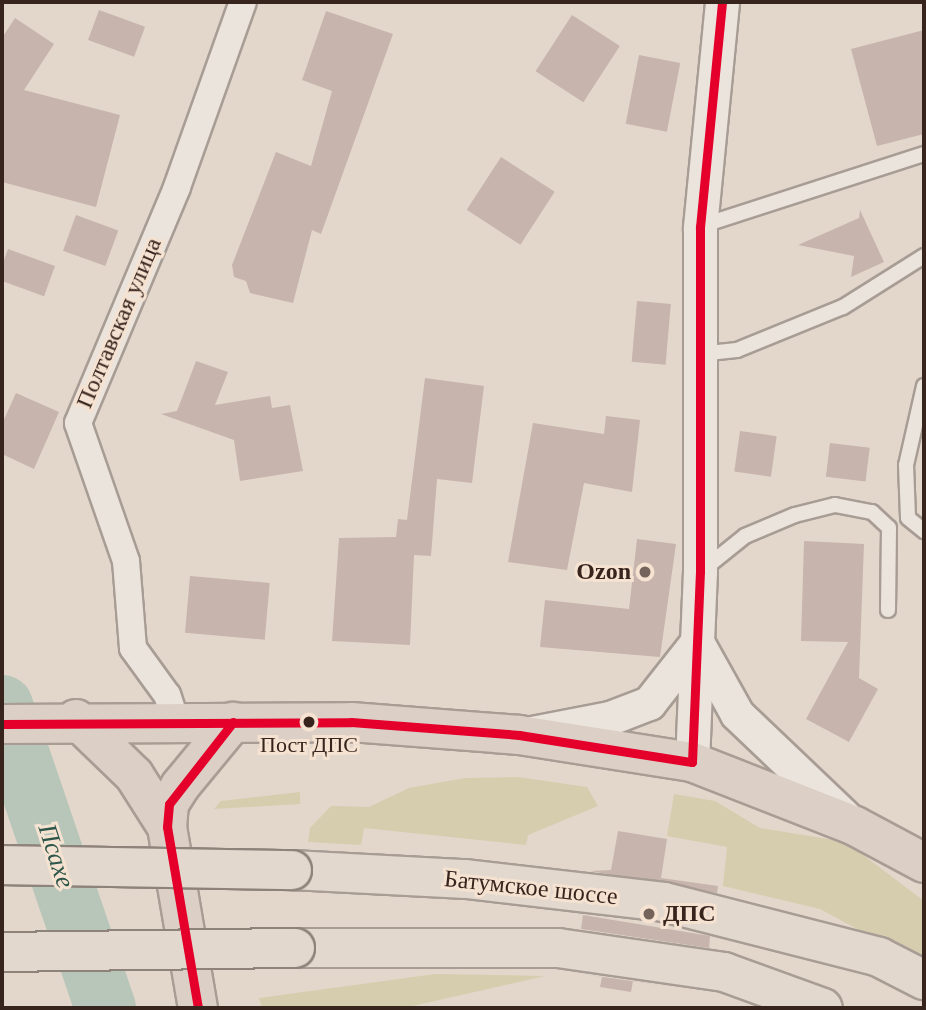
<!DOCTYPE html>
<meta charset="utf-8">
<style>
body{margin:0}
#map{position:relative;width:926px;height:1010px;overflow:hidden;background:#e3d7cb;font-family:"Times New Roman",serif}
div>[style]{position:absolute}
.green>*{inset:0;background:#d6cdae}
.river>*{height:61px;margin:-30.5px;padding:0 30.5px;transform-origin:30.5px;border-radius:30.5px;background:#b7c6b9}
.building>*{inset:0;background:#c7b4ac;transform-origin:0 0}
.roads{filter:drop-shadow(2px 0 #a89d95) drop-shadow(-2px 0 #a89d95) drop-shadow(0 2px #a89d95) drop-shadow(0 -2px #a89d95)}
.service>*{height:14px;margin:-7px;padding:0 7px;transform-origin:7px;border-radius:7px;background:#ebe4dd}
.minor>*{height:26px;margin:-13px;padding:0 13px;transform-origin:13px;border-radius:13px;background:#ebe4dd}
.tertiary>*{height:33px;margin:-16.5px;padding:0 16.5px;transform-origin:16.5px;border-radius:16.5px;background:#ebe4dd}
.primary>*{height:38px;margin:-19px;padding:0 19px;transform-origin:19px;border-radius:19px;background:#e2d8ce}
.trunk>*{height:38px;margin:-19px;padding:0 19px;transform-origin:19px;border-radius:19px;background:#dccfc5}
.bridges{filter:drop-shadow(2px 0 #8e837b) drop-shadow(-2px 0 #8e837b) drop-shadow(0 2px #8e837b) drop-shadow(0 -2px #8e837b)}
.primary-bridge>*{height:38px;margin:-19px;padding:0 19px;transform-origin:19px;border-radius:19px;background:#e2d8ce}
.bus-1>*{height:9px;margin:-4.5px;padding:0 4.5px;transform-origin:4.5px;border-radius:4.5px;background:#e4002b}
.dots>*{width:19px;height:19px;translate:-50% -50%;box-sizing:border-box;border:4px solid #f5e2d1;border-radius:50%}
span{translate:-50% -50%;white-space:nowrap;text-align:center;line-height:1.15;-webkit-text-stroke:6px #f5e2d1;paint-order:stroke}
.bus-label{font-size:22px;color:#36241d}
.street-label{font-size:24px;color:#36241d}
.poi-label{font-size:24px;color:#36241d;font-weight:700}
.right{translate:-100% -50%;text-align:right}
.left{translate:0 -50%;text-align:left}
.water-label{font-size:26px;color:#2d564a;font-style:italic}
.frame{position:absolute;inset:0;border:4px solid #36241d;pointer-events:none}
</style>
<div id="map">
<div class="green">
<div style="clip-path:polygon(518px 777px,587px 787px,598px 806px,528px 835px,526px 845px,364px 828px,361px 845px,308px 842px,310px 828px,331px 806px,369px 807px,409px 788px,465px 778px)"></div>
<div style="clip-path:polygon(300px 792px,300px 804px,214px 809px,221px 801px)"></div>
<div style="clip-path:polygon(674px 794px,715px 801px,760px 828px,846px 842px,924px 901px,924px 965px,820px 909px,723px 886px,727px 847px,667px 836px)"></div>
<div style="clip-path:polygon(435px 974px,545px 976px,404px 1008px,262px 1008px,259px 998px)"></div>
</div>
<div class="river">
<div style="left:2px;top:705px;width:320px;rotate:71.2deg"></div>
</div>
<div class="building">
<div style="left:99px;top:10px;width:49px;height:32px;rotate:20deg"></div>
<div style="clip-path:polygon(326px 11px,393px 34px,321px 234px,312px 230px,293px 303px,250px 293px,246px 281px,234px 277px,232px 265px,276px 152px,311px 166px,332px 91px,302px 80px)"></div>
<div style="left:572px;top:15px;width:57px;height:67px;rotate:33deg"></div>
<div style="clip-path:polygon(15px 18px,54px 44px,24px 90px,120px 115px,96px 207px,2px 182px,2px 38px)"></div>
<div style="clip-path:polygon(924px 30px,924px 134px,877px 146px,851px 49px)"></div>
<div style="left:639px;top:55px;width:42px;height:70px;rotate:11deg"></div>
<div style="left:501px;top:157px;width:64px;height:63px;rotate:33deg"></div>
<div style="clip-path:polygon(860px 210px,884px 262px,851px 277px,854px 256px,798px 245px,859px 218px)"></div>
<div style="left:76px;top:215px;width:45px;height:38px;rotate:20deg"></div>
<div style="left:8px;top:249px;width:50px;height:32px;rotate:20deg"></div>
<div style="left:637px;top:301px;width:34px;height:61px;rotate:5deg"></div>
<div style="clip-path:polygon(196px 361px,228px 372px,215px 405px,270px 396px,272px 408px,290px 405px,303px 471px,240px 481px,234px 440px,161px 414px,177px 411px)"></div>
<div style="clip-path:polygon(425px 378px,484px 386px,472px 483px,437px 479px,431px 556px,414px 555px,410px 645px,332px 641px,339px 538px,396px 537px,398px 519px,407px 520px)"></div>
<div style="clip-path:polygon(16px 393px,59px 412px,34px 469px,2px 454px,2px 424px)"></div>
<div style="clip-path:polygon(606px 416px,640px 420px,632px 492px,584px 483px,567px 570px,508px 562px,533px 423px,604px 434px)"></div>
<div style="left:740px;top:431px;width:37px;height:41px;rotate:8deg"></div>
<div style="left:830px;top:443px;width:40px;height:34px;rotate:7deg"></div>
<div style="clip-path:polygon(637px 539px,676px 544px,660px 657px,540px 647px,545px 600px,629px 609px)"></div>
<div style="clip-path:polygon(804px 541px,864px 544px,859px 678px,878px 689px,849px 742px,806px 719px,848px 642px,801px 641px)"></div>
<div style="left:190px;top:576px;width:80px;height:57px;rotate:5deg"></div>
<div style="clip-path:polygon(618px 831px,667px 839px,661px 878px,718px 886px,717px 893px,590px 871px,611px 870px)"></div>
<div style="clip-path:polygon(583px 915px,710px 936px,709px 948px,581px 929px)"></div>
<div style="clip-path:polygon(575px 973px,702px 991px,633px 981px,631px 992px,600px 987px,602px 977px)"></div>
</div>
<div class="roads">
<div class="service">
<div style="left:701px;top:226px;width:234px;rotate:-17.9deg"></div>
<div style="left:699px;top:354px;width:38px;rotate:-6deg"></div>
<div style="left:737px;top:350px;width:114px;rotate:-22.1deg"></div>
<div style="left:843px;top:307px;width:96px;rotate:-32.2deg"></div>
<div style="left:924px;top:386px;width:81px;rotate:102.8deg"></div>
<div style="left:906px;top:465px;width:53px;rotate:87.8deg"></div>
<div style="left:908px;top:518px;width:21px;rotate:39deg"></div>
<div style="left:704px;top:569px;width:53px;rotate:-38.8deg"></div>
<div style="left:745px;top:536px;width:54px;rotate:-22.8deg"></div>
<div style="left:795px;top:515px;width:41px;rotate:-14deg"></div>
<div style="left:835px;top:505px;width:38px;rotate:11deg"></div>
<div style="left:872px;top:512px;width:23px;rotate:43deg"></div>
<div style="left:889px;top:528px;width:82px;rotate:90.7deg"></div>
</div>
<div class="minor">
<div style="left:176px;top:722px;width:28px;rotate:-108deg"></div>
<div style="left:167px;top:695px;width:58px;rotate:-125.9deg"></div>
<div style="left:133px;top:648px;width:87px;rotate:-94.6deg"></div>
<div style="left:126px;top:561px;width:146px;rotate:-109.2deg"></div>
<div style="left:78px;top:423px;width:256px;rotate:-67.2deg"></div>
<div style="left:177px;top:187px;width:196px;rotate:-70.4deg"></div>
</div>
<div class="tertiary">
<div style="left:532px;top:733px;width:79px;rotate:-10.9deg"></div>
<div style="left:610px;top:718px;width:42px;rotate:-21deg"></div>
<div style="left:649px;top:703px;width:78px;rotate:-51.8deg"></div>
<div style="left:697px;top:642px;width:82px;rotate:60.9deg"></div>
<div style="left:737px;top:714px;width:149px;rotate:43.6deg"></div>
<div style="left:692px;top:762px;width:190px;rotate:-87.6deg"></div>
<div style="left:700px;top:572px;width:345px;rotate:-90deg"></div>
<div style="left:700px;top:227px;width:226px;rotate:-84.4deg"></div>
</div>
<div class="primary">
<div style="left:292px;top:870px;width:174px;rotate:3deg"></div>
<div style="left:466px;top:879px;width:199px;rotate:6.6deg"></div>
<div style="left:664px;top:902px;width:222px;rotate:14.3deg"></div>
<div style="left:879px;top:957px;width:51px;rotate:27.1deg"></div>
<div style="left:295px;top:948px;width:263px"></div>
<div style="left:558px;top:948px;width:168px;rotate:8.2deg"></div>
<div style="left:724px;top:972px;width:105px;rotate:20deg"></div>
</div>
<div class="trunk">
<div style="left:76px;top:719px;width:81px;rotate:44deg"></div>
<div style="left:134px;top:775px;width:62px;rotate:57.6deg"></div>
<div style="left:167px;top:827px;width:184px;rotate:80.3deg"></div>
<div style="left:2px;top:724px;width:349px;rotate:-0.3deg"></div>
<div style="left:351px;top:722px;width:169px;rotate:4.4deg"></div>
<div style="left:519px;top:735px;width:175px;rotate:8.9deg"></div>
<div style="left:692px;top:762px;width:175px;rotate:21.4deg"></div>
<div style="left:855px;top:826px;width:78px;rotate:28.2deg"></div>
<div style="left:167px;top:827px;width:23px;rotate:-85deg"></div>
<div style="left:169px;top:804px;width:22px;rotate:-58deg"></div>
<div style="left:181px;top:785px;width:82px;rotate:-50.5deg"></div>
</div>
</div>
<div class="bridges">
<div class="primary-bridge">
<div style="left:2px;top:865px;width:290px;rotate:1deg"></div>
<div style="left:2px;top:952px;width:293px;rotate:-0.8deg"></div>
</div>
</div>
<div class="bus-1">
<div style="left:2px;top:724px;width:349px;rotate:-0.3deg"></div>
<div style="left:351px;top:722px;width:169px;rotate:4.4deg"></div>
<div style="left:519px;top:735px;width:175px;rotate:8.9deg"></div>
<div style="left:692px;top:762px;width:190px;rotate:-87.6deg"></div>
<div style="left:700px;top:572px;width:345px;rotate:-90deg"></div>
<div style="left:700px;top:227px;width:226px;rotate:-84.4deg"></div>
<div style="left:198px;top:1008px;width:184px;rotate:-99.7deg"></div>
<div style="left:167px;top:827px;width:23px;rotate:-85deg"></div>
<div style="left:169px;top:804px;width:104px;rotate:-52deg"></div>
</div>
<div class="dots">
<div style="left:645px;top:572px;background:#73635a"></div>
<div style="left:309px;top:722px;background:#36241d"></div>
<div style="left:649px;top:914px;background:#73635a"></div>
</div>
<div class="bus-label">
<span style="left:309px;top:745px">Пост ДПС</span>
</div>
<div class="street-label">
<span style="left:119px;top:323px;rotate:-67deg">Полтавская улица</span>
<span style="left:531px;top:888px;rotate:6deg">Батумское шоссе</span>
</div>
<div class="poi-label">
<span class="right" style="left:631px;top:572px">Ozon</span>
<span class="left" style="left:663px;top:914px">ДПС</span>
</div>
<div class="water-label">
<span style="left:56px;top:856px;rotate:72deg">Псахе</span>
</div>
<div class="frame"></div>
</div>
